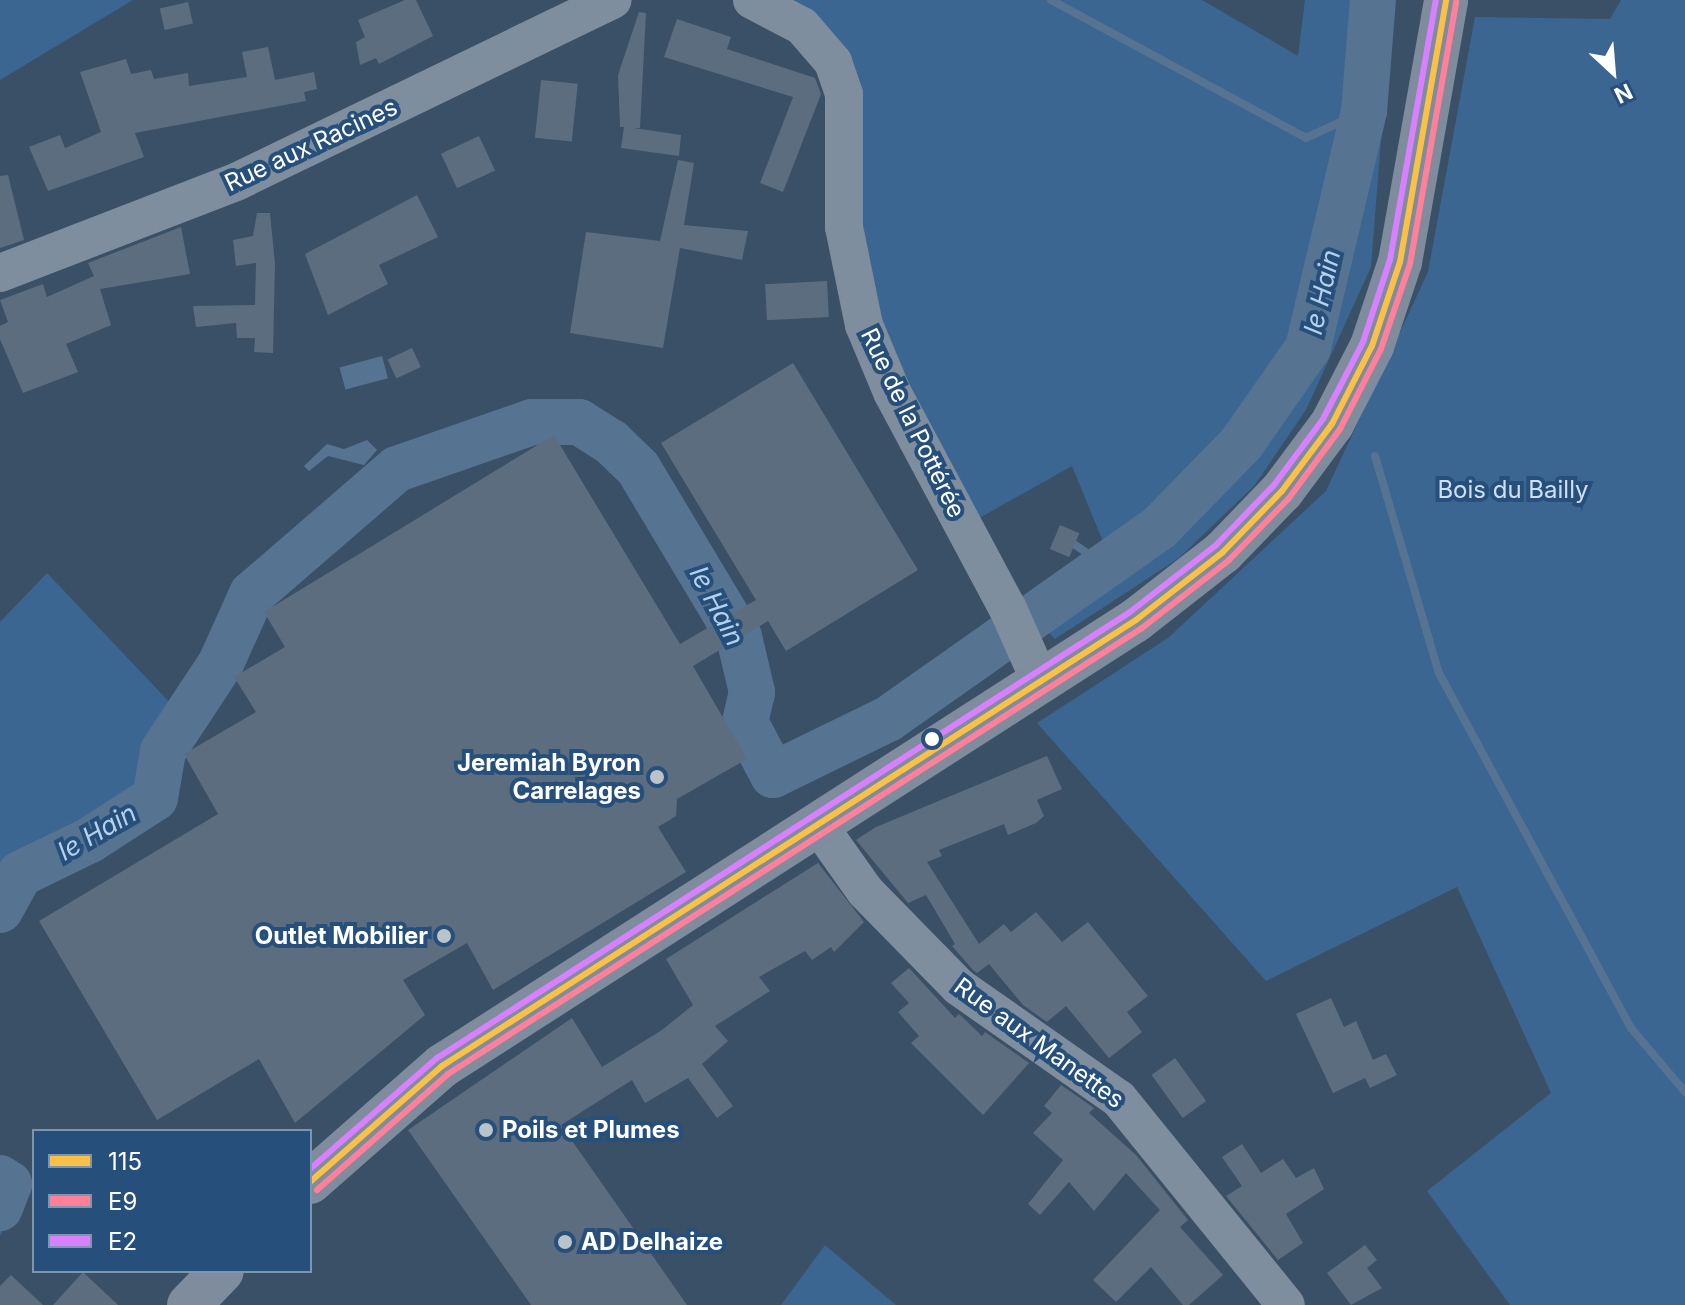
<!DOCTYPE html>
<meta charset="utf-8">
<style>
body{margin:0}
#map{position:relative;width:1685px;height:1305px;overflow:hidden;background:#3a5067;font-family:Inter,sans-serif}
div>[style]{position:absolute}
.green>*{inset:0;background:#3a6691}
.water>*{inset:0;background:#567392;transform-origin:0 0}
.stream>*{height:8px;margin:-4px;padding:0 4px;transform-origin:4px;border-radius:4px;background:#567392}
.river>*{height:46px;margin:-23px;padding:0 23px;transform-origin:23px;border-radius:23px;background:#567392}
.building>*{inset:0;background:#5c6d7f;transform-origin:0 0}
.minor>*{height:38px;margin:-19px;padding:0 19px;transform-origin:19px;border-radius:19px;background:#7e8e9e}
.major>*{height:44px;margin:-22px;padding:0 22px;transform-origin:22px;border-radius:22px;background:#7e8c9d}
.bus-1>*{height:6px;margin:-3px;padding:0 3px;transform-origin:3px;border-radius:3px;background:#fbc046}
.bus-2>*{height:6px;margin:-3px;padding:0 3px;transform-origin:3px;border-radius:3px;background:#ff8098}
.bus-3>*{height:6px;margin:-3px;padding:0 3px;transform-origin:3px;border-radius:3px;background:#d880ff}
.dots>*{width:22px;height:22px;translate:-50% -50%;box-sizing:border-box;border:4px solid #26507b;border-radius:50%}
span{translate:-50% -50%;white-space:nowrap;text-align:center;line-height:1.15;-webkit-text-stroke:8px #26507b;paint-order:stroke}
.street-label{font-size:24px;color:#fff}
.park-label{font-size:24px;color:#cde0f3}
.poi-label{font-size:24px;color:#fff;font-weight:700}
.right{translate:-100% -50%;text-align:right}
.left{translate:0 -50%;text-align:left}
.water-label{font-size:26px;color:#b5d1ec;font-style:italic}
.legend{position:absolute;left:32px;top:1129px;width:280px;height:144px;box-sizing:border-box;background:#26507b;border:2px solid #7d96b0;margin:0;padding:10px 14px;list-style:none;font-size:24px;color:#fff}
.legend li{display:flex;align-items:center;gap:16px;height:40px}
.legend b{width:40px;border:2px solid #7d96b0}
.north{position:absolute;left:1573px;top:32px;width:80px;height:80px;-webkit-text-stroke:6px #26507b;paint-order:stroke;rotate:154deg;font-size:22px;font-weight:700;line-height:32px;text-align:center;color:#fff}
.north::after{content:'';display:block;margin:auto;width:28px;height:36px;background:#fff;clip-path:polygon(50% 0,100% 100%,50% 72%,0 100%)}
</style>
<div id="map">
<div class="green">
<div style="clip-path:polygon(0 0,133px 0,0 80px)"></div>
<div style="clip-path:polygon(785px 0,1202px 0,1298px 56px,1305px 0,1392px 0,1371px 267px,1306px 410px,1254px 486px,1179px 558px,1055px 639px,1037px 620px,1115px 571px,1072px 466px,974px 521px,888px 346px,861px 267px,857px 73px)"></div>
<div style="clip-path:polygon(1621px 0,1685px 0,1685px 1305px,1510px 1305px,1427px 1191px,1551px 1093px,1457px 887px,1266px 981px,1037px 723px,1168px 638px,1326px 491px,1428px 272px,1475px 17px,1610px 19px)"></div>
<div style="clip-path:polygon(47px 573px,174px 707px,152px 738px,137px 792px,87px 822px,31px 843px,0 882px,0 622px)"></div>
<div style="clip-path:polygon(0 1174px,28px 1181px,0 1236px)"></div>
<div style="clip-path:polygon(825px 1245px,896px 1305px,781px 1305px)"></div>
</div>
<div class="water">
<div style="left:382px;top:356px;width:23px;height:44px;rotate:75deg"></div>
<div style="clip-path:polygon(367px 440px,377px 450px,364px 465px,328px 456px,309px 471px,304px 466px,327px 444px,344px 449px)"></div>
</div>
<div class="stream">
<div style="left:1051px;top:0;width:290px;rotate:28.4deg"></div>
<div style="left:1306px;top:138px;width:64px;rotate:-25deg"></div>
<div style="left:1375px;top:456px;width:226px;rotate:73.6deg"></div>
<div style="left:1439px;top:673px;width:404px;rotate:61.6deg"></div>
<div style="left:1631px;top:1028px;width:84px;rotate:49.8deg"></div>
<div style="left:1074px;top:544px;width:38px;rotate:35deg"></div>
</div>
<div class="river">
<div style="left:0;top:910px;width:41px;rotate:-60.9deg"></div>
<div style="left:20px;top:874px;width:78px;rotate:-25.9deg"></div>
<div style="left:90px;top:840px;width:77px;rotate:-32.9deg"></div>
<div style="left:155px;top:798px;width:48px;rotate:-80.3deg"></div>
<div style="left:163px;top:751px;width:105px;rotate:-56.6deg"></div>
<div style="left:221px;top:663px;width:76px;rotate:-65.8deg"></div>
<div style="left:252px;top:594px;width:191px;rotate:-40.8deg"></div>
<div style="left:397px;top:469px;width:143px;rotate:-19.2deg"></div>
<div style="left:532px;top:422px;width:47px"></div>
<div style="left:579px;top:422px;width:38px;rotate:32deg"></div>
<div style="left:611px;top:442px;width:37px;rotate:44deg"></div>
<div style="left:638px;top:468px;width:197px;rotate:59.1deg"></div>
<div style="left:739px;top:637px;width:57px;rotate:76.7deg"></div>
<div style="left:752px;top:692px;width:31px;rotate:103deg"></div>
<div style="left:745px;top:722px;width:60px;rotate:62.2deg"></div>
<div style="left:773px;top:775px;width:128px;rotate:-26deg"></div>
<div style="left:888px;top:719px;width:332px;rotate:-35.2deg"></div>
<div style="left:1159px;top:528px;width:117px;rotate:-45.7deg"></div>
<div style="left:1241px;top:444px;width:117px;rotate:-55.1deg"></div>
<div style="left:1308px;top:348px;width:244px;rotate:-76.7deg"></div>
<div style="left:1364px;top:111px;width:111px;rotate:-85.4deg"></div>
<div style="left:0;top:1178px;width:11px;rotate:34deg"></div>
<div style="left:9px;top:1184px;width:26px;rotate:111deg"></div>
</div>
<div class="building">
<div style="clip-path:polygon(405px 0,416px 0,433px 36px,379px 64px,376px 58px,360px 65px,356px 42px,365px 37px,358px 20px)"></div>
<div style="left:188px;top:2px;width:22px;height:29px;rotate:77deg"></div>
<div style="clip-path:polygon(639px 12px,646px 13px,640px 128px,634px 128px,681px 135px,679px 156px,621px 148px,624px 127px,620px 127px,618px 75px)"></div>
<div style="clip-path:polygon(677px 19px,731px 37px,727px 49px,815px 78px,821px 94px,783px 192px,760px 183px,793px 97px,664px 57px)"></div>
<div style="clip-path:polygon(268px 47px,275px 80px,314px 72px,317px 89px,304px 92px,306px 101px,135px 133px,144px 157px,48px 191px,29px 147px,60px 135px,65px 148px,101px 132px,80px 72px,126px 59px,131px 74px,151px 70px,154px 79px,188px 73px,189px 86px,247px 77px,242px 52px)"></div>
<div style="left:541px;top:80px;width:37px;height:58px;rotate:6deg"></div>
<div style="left:479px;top:136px;width:38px;height:42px;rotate:65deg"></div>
<div style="clip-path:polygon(678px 160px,694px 163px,684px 225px,748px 231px,742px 260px,680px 248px,663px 348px,570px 333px,586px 232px,660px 241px)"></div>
<div style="clip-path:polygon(8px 175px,24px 240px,0 248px,0 176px)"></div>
<div style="clip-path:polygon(417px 195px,438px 237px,379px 265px,388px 284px,328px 315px,305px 254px)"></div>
<div style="clip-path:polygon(257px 213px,270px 213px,275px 264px,273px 353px,254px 352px,255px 338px,237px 338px,236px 323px,196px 327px,193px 306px,255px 305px,256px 263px,236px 266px,233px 240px,253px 236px)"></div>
<div style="clip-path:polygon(181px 227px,190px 274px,100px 289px,111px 325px,66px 344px,78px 372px,23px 393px,0 339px,0 326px,8px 322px,0 300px,43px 284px,47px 297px,94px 276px,88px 263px)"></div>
<div style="left:827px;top:281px;width:36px;height:62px;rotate:87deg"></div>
<div style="left:412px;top:348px;width:21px;height:27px;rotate:65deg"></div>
<div style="clip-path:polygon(793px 363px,918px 570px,786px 651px,768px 621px,693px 666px,747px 759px,677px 799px,676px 816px,658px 827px,686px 872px,493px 990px,467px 943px,403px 980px,425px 1015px,295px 1123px,259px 1059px,157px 1120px,39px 921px,218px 814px,184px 754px,256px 712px,234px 677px,285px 647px,264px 612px,554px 435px,680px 644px,756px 600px,661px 443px)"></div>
<div style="left:1060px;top:525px;width:21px;height:26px;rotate:23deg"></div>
<div style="clip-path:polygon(1047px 756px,1062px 789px,1037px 800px,1044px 816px,1036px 823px,1008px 835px,1004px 824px,939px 850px,942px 856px,927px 862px,979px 944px,1004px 924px,1011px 932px,1036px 912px,1062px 942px,1088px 922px,1148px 996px,1127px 1012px,1142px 1032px,1109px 1058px,1066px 1006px,1047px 1022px,1023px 1005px,989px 964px,977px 973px,973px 970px,952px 946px,955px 944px,926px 895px,908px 903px,856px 840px,876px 827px)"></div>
<div style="clip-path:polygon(818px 863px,864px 922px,834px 952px,831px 947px,812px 960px,805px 951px,759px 977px,770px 991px,715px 1026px,728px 1041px,702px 1064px,733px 1106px,717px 1118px,688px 1078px,645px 1103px,632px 1080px,561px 1125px,687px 1305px,531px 1305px,408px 1130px,572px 1018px,602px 1067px,662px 1030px,693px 1005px,666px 959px)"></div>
<div style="clip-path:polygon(909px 968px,955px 1018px,959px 1014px,982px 1036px,985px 1032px,1029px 1063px,983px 1115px,911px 1043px,919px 1036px,898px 1012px,909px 1003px,891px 983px)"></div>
<div style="clip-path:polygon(1331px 998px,1344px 1027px,1356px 1021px,1373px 1060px,1386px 1054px,1397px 1075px,1370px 1088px,1365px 1078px,1333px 1093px,1296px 1014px)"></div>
<div style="left:1175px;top:1058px;width:53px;height:29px;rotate:54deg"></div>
<div style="clip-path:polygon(1061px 1085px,1094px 1108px,1089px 1113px,1136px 1155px,1188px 1220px,1180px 1227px,1223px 1275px,1189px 1305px,1183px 1305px,1151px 1267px,1116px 1302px,1093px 1280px,1160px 1210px,1126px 1173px,1094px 1211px,1069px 1182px,1040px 1215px,1028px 1204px,1063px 1160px,1033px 1133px,1052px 1113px,1044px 1106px)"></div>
<div style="clip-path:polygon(1242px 1144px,1261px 1173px,1283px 1159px,1296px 1178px,1314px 1168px,1324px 1189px,1286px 1214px,1303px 1243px,1278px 1260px,1226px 1196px,1242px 1186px,1222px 1157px)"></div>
<div style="clip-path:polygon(1365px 1245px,1377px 1260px,1367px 1268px,1382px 1288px,1351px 1305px,1327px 1273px)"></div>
<div style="clip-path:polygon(83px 1272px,118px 1305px,53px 1305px)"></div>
<div style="clip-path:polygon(11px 1275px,43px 1305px,0 1305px,0 1286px)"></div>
</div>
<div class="minor">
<div style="left:752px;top:0;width:56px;rotate:27.5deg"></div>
<div style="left:802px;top:26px;width:48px;rotate:49.3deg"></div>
<div style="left:833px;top:62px;width:34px;rotate:71deg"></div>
<div style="left:844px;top:94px;width:133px;rotate:90deg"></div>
<div style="left:844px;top:227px;width:100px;rotate:78.5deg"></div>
<div style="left:864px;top:325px;width:73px;rotate:67.3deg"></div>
<div style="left:892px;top:392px;width:246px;rotate:61.9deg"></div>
<div style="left:1008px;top:609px;width:81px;rotate:66deg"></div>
<div style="left:0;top:273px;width:255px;rotate:-21.1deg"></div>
<div style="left:238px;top:181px;width:416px;rotate:-25.8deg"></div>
<div style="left:817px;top:823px;width:83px;rotate:54.8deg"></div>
<div style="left:865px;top:891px;width:134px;rotate:45.6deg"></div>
<div style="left:959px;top:987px;width:195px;rotate:35deg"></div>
<div style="left:1119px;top:1099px;width:265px;rotate:51deg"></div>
</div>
<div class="major">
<div style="left:310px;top:1182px;width:176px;rotate:-41.3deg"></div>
<div style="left:442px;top:1066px;width:825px;rotate:-32.73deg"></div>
<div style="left:1136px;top:620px;width:110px;rotate:-38deg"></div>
<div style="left:1223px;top:552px;width:85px;rotate:-46deg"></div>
<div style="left:1282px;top:491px;width:84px;rotate:-53.3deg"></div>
<div style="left:1332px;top:424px;width:88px;rotate:-62.9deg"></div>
<div style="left:1372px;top:346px;width:89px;rotate:-71.6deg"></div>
<div style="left:1400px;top:262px;width:266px;rotate:-80deg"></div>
<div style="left:189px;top:1305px;width:47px;rotate:-45.9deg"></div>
</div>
<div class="bus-1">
<div style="left:310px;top:1182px;width:176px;rotate:-41.3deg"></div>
<div style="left:442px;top:1066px;width:825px;rotate:-32.73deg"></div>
<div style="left:1136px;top:620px;width:110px;rotate:-38deg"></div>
<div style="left:1223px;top:552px;width:85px;rotate:-46deg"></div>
<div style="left:1282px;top:491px;width:84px;rotate:-53.3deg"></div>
<div style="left:1332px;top:424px;width:88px;rotate:-62.9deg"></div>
<div style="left:1372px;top:346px;width:89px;rotate:-71.6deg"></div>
<div style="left:1400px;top:262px;width:266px;rotate:-80deg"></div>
</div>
<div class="bus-2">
<div style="left:317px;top:1190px;width:175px;rotate:-41.5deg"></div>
<div style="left:448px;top:1074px;width:825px;rotate:-32.73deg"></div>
<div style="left:1142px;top:628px;width:110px;rotate:-38deg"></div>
<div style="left:1229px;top:560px;width:86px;rotate:-45.9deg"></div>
<div style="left:1289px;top:498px;width:86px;rotate:-53.5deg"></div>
<div style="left:1340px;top:429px;width:90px;rotate:-62.9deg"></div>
<div style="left:1381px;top:349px;width:90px;rotate:-71.2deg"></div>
<div style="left:1410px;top:264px;width:266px;rotate:-80deg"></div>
</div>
<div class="bus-3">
<div style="left:310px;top:1169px;width:169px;rotate:-41.2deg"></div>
<div style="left:437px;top:1058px;width:824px;rotate:-32.76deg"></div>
<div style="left:1130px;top:612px;width:109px;rotate:-37.9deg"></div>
<div style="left:1216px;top:545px;width:83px;rotate:-46deg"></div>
<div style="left:1274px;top:485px;width:82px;rotate:-53.4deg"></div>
<div style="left:1323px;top:419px;width:87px;rotate:-62.5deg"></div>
<div style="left:1363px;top:342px;width:86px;rotate:-71.8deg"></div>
<div style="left:1390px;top:260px;width:264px;rotate:-80deg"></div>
</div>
<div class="dots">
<div style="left:932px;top:739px;background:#fff"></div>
<div style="left:657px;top:777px;background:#bac2ca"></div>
<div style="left:444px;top:936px;background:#bac2ca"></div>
<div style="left:486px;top:1130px;background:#bac2ca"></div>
<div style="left:565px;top:1242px;background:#bac2ca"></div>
</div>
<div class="street-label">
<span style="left:311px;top:145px;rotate:-25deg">Rue aux Racines</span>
<span style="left:913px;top:423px;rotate:64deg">Rue de la Pottérée</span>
<span style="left:1039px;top:1043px;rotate:36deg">Rue aux Manettes</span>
</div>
<div class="park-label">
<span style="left:1513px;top:490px">Bois du Bailly</span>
</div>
<div class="poi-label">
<span class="right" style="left:641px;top:777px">Jeremiah Byron<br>Carrelages</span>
<span class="right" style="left:428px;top:936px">Outlet Mobilier</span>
<span class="left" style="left:502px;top:1130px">Poils et Plumes</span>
<span class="left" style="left:581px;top:1242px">AD Delhaize</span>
</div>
<div class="water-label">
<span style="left:1322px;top:292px;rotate:-77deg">le Hain</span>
<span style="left:717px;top:606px;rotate:62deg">le Hain</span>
<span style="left:97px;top:832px;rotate:-30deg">le Hain</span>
</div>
<ul class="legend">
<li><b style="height:10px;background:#fbc046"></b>115</li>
<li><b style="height:10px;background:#ff8098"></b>E9</li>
<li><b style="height:10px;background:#d880ff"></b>E2</li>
</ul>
<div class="north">N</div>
</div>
